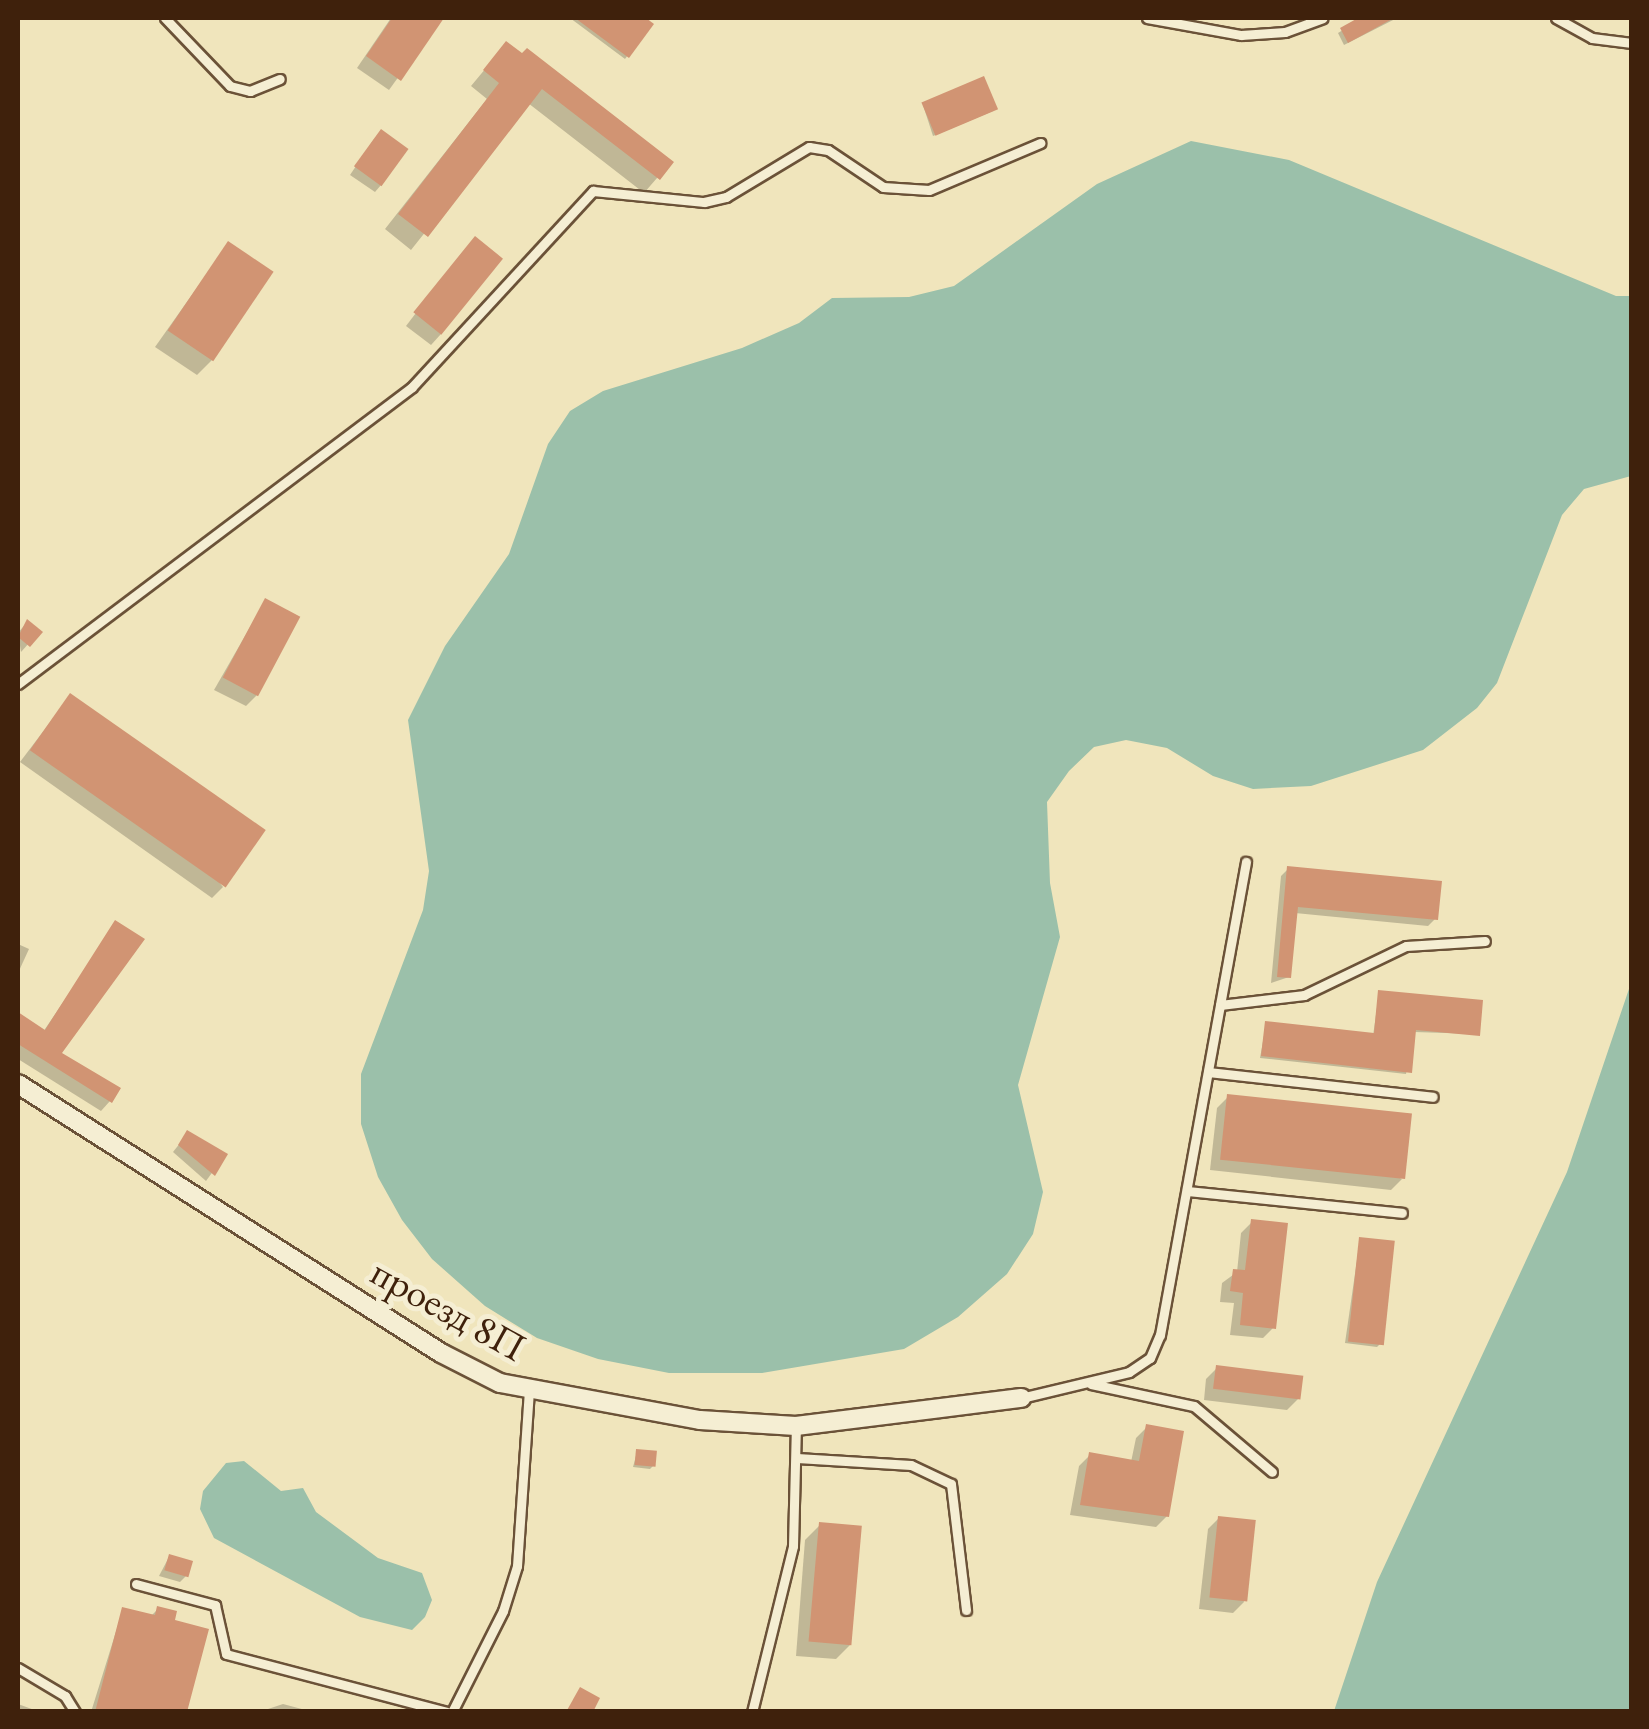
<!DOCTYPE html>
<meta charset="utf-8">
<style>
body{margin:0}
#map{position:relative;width:1649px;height:1729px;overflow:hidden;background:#f0e5bc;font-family:"EB Garamond",serif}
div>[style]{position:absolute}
.water>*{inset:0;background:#9bc0aa}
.shadow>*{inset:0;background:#0003}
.building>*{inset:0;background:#d19473;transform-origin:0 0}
.roads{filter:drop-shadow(2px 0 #6b5238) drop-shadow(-2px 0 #6b5238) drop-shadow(0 2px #6b5238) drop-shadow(0 -2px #6b5238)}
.service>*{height:9px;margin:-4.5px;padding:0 4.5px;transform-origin:4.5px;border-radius:4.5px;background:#f5eed3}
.minor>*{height:18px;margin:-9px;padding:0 9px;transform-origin:9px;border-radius:9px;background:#f5eed3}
span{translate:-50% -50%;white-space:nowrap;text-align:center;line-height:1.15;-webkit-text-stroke:10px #f5eed3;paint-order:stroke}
.street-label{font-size:40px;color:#3f210c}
.frame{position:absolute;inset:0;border:20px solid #3f210c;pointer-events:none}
</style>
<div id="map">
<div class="water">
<div style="clip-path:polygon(1191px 141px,1289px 160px,1616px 296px,1631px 296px,1631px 476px,1584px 489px,1562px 515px,1497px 683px,1477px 708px,1423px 750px,1311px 786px,1253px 789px,1213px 776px,1167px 748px,1126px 740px,1094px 747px,1069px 771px,1047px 802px,1050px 883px,1060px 937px,1018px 1085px,1043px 1192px,1033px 1234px,1007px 1274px,958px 1317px,904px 1349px,762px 1373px,669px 1373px,598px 1359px,537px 1338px,485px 1306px,432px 1259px,402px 1220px,378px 1177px,361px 1124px,361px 1074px,423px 910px,429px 871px,408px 720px,445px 646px,509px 554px,548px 444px,570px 411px,603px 391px,742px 348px,799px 323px,832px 298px,909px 297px,954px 286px,1097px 184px)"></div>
<div style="clip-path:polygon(1631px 983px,1631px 1711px,1334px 1711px,1377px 1582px,1567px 1172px)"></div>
<div style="clip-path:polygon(244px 1461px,281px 1491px,303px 1488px,316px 1512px,378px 1558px,422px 1573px,432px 1600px,425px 1617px,412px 1630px,360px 1617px,214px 1538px,200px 1509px,203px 1491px,226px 1463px)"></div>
</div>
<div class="shadow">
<div style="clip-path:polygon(391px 18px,441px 18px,389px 90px,357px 68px)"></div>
<div style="clip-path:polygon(570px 18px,642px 18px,651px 25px,625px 59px)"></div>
<div style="clip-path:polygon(1363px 18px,1397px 18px,1344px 45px,1338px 33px)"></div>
<div style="clip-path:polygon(506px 44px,670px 163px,644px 193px,528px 103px,411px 250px,385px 229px,487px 99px,471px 86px)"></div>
<div style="clip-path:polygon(923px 105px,993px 111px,933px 136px)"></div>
<div style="clip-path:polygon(374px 139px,381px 185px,375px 192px,350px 175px)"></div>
<div style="clip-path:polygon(228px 244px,212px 360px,197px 375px,155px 347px)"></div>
<div style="clip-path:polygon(464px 250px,441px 334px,431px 345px,406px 326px)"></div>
<div style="clip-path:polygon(265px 601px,257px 695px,246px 706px,214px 690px)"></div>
<div style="clip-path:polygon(27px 622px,39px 632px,21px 652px,18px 633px)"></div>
<div style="clip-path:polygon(70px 696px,223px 887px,212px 898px,20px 762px)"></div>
<div style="clip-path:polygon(1288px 869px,1435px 919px,1428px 926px,1295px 913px,1289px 977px,1271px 983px,1281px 876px)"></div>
<div style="clip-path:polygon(116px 924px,59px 1054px,110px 1101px,101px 1111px,18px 1059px,18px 1019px,43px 1032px)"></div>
<div style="clip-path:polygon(18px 944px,29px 949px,18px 973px)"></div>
<div style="clip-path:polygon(1379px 993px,1477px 1034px,1414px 1032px,1406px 1074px,1260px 1058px,1266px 1024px,1373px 1036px)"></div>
<div style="clip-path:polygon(1228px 1097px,1402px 1179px,1391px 1190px,1210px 1170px,1217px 1108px)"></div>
<div style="clip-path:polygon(188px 1133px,225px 1155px,206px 1181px,173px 1152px)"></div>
<div style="clip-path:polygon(1252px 1222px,1274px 1327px,1263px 1338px,1230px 1335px,1234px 1303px,1220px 1302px,1222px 1283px,1237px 1272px,1241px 1233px)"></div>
<div style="clip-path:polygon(1360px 1239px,1380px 1344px,1377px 1347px,1345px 1343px)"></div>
<div style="clip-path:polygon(1217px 1368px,1298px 1399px,1287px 1410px,1204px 1400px,1206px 1379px)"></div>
<div style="clip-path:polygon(1147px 1427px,1167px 1516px,1156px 1527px,1070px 1515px,1079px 1466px,1090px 1455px,1131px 1462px,1136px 1438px)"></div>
<div style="clip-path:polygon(637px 1452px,653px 1466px,650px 1469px,633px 1467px)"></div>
<div style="clip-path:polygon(1219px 1518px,1244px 1602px,1233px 1613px,1199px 1609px,1208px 1529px)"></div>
<div style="clip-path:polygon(820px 1525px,851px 1644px,836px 1659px,796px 1656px,805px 1540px)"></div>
<div style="clip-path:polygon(169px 1557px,187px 1575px,180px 1582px,159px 1576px)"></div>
<div style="clip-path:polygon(123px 1609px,150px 1617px,158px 1609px,172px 1622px,184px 1712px,91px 1712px)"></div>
<div style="clip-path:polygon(18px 1704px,40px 1712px,18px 1712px)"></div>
<div style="clip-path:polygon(283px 1704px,313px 1712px,259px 1712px)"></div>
</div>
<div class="building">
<div style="clip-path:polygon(392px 18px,444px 18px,401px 81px,366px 56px)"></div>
<div style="clip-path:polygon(575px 18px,646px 18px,654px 24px,629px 58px)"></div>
<div style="clip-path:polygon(1358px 18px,1394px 18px,1348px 43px,1340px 28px)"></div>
<div style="clip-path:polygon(506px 41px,522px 53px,527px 48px,674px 162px,660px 180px,542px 89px,428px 237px,398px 214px,499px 83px,483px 70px)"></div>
<div style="left:984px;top:76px;width:36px;height:68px;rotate:67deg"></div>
<div style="left:381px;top:129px;width:34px;height:46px;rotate:36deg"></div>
<div style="left:475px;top:236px;width:36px;height:98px;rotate:39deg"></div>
<div style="left:228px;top:241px;width:55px;height:108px;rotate:34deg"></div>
<div style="left:265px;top:598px;width:40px;height:90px;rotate:28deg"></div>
<div style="clip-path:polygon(27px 619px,43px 632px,30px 647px,18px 637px)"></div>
<div style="left:70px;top:693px;width:239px;height:70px;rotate:35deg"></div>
<div style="clip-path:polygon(1287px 866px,1442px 881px,1438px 920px,1298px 907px,1291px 978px,1277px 977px)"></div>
<div style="clip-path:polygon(115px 920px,145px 939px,62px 1053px,121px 1088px,112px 1103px,18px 1044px,18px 1012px,45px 1030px)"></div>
<div style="clip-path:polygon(1378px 990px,1483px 1000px,1480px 1036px,1416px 1030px,1412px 1073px,1261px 1056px,1265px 1021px,1374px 1033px)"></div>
<div style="left:1227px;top:1094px;width:186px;height:66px;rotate:6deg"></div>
<div style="clip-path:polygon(187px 1130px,228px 1154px,215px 1176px,178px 1145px)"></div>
<div style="clip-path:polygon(1251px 1219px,1288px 1223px,1276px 1329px,1240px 1325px,1243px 1293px,1230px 1291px,1233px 1269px,1245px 1270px)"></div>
<div style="left:1359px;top:1237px;width:36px;height:105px;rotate:6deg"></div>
<div style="left:1216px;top:1365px;width:88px;height:24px;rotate:7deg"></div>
<div style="clip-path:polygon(1146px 1424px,1184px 1431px,1169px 1517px,1080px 1505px,1089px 1452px,1139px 1461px)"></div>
<div style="left:636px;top:1449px;width:21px;height:16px;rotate:5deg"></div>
<div style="left:1218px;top:1516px;width:38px;height:82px;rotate:6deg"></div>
<div style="left:819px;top:1522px;width:43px;height:120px;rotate:5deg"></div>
<div style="left:169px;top:1554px;width:25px;height:17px;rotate:16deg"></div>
<div style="clip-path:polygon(157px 1606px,177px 1611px,175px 1620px,209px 1629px,187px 1712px,95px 1712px,122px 1607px,155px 1615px)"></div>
<div style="clip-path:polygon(580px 1687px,600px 1698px,593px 1712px,566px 1712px)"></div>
</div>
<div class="roads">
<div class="service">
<div style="left:165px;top:18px;width:94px;rotate:46.3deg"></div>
<div style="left:230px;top:86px;width:21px;rotate:14deg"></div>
<div style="left:250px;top:91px;width:32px;rotate:-22deg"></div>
<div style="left:1147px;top:18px;width:96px;rotate:10.3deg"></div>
<div style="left:1241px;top:35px;width:44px;rotate:-3.9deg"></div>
<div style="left:1285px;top:32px;width:40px;rotate:-20.2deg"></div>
<div style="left:1556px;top:18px;width:41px;rotate:29.1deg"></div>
<div style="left:1592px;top:38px;width:40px;rotate:7.1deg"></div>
<div style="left:18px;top:684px;width:493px;rotate:-37deg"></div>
<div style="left:412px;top:387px;width:267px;rotate:-47.3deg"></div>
<div style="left:593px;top:191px;width:112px;rotate:5.7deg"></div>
<div style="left:704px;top:202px;width:23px;rotate:-13deg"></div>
<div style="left:726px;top:197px;width:97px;rotate:-31.1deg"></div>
<div style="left:809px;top:147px;width:19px;rotate:9deg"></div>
<div style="left:828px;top:150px;width:66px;rotate:33.9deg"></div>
<div style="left:883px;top:187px;width:46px;rotate:3.7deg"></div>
<div style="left:929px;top:190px;width:121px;rotate:-22.9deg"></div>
<div style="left:1220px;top:1005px;width:85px;rotate:-6.8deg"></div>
<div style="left:1304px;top:995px;width:113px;rotate:-25.7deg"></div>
<div style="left:1406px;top:946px;width:79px;rotate:-3.6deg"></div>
<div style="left:1208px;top:1072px;width:226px;rotate:6.3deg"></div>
<div style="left:1187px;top:1191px;width:216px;rotate:5.8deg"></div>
<div style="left:1091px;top:1384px;width:105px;rotate:12.1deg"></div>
<div style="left:1194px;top:1406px;width:102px;rotate:40.2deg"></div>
<div style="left:1021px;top:1398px;width:111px;rotate:-13.5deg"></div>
<div style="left:1129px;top:1372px;width:25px;rotate:-34deg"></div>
<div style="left:1150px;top:1358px;width:25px;rotate:-67deg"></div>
<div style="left:1160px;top:1335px;width:481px;rotate:-79.7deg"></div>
<div style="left:797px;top:1458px;width:114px;rotate:3.5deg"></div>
<div style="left:911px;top:1465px;width:44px;rotate:25.4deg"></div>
<div style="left:951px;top:1484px;width:127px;rotate:83.2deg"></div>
<div style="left:136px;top:1584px;width:82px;rotate:14.9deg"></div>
<div style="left:215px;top:1605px;width:50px;rotate:77.3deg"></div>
<div style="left:226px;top:1654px;width:228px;rotate:14.7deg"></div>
<div style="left:18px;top:1668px;width:55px;rotate:30.8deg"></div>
<div style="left:65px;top:1696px;width:19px;rotate:58deg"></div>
<div style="left:452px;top:1712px;width:113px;rotate:-63.2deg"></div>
<div style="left:503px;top:1611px;width:47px;rotate:-72.7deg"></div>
<div style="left:517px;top:1566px;width:175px;rotate:-86.1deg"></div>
<div style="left:752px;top:1712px;width:171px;rotate:-76.1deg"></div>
<div style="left:793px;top:1546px;width:120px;rotate:-88.6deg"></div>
</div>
<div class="minor">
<div style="left:18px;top:1084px;width:501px;rotate:32.45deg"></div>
<div style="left:441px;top:1353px;width:66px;rotate:27deg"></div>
<div style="left:500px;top:1383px;width:203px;rotate:10.5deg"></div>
<div style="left:700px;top:1420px;width:96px;rotate:3.6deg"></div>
<div style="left:796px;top:1426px;width:227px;rotate:-7.1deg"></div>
</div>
</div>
<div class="street-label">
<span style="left:449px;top:1309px;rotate:29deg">проезд 8П</span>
</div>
<div class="frame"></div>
</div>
